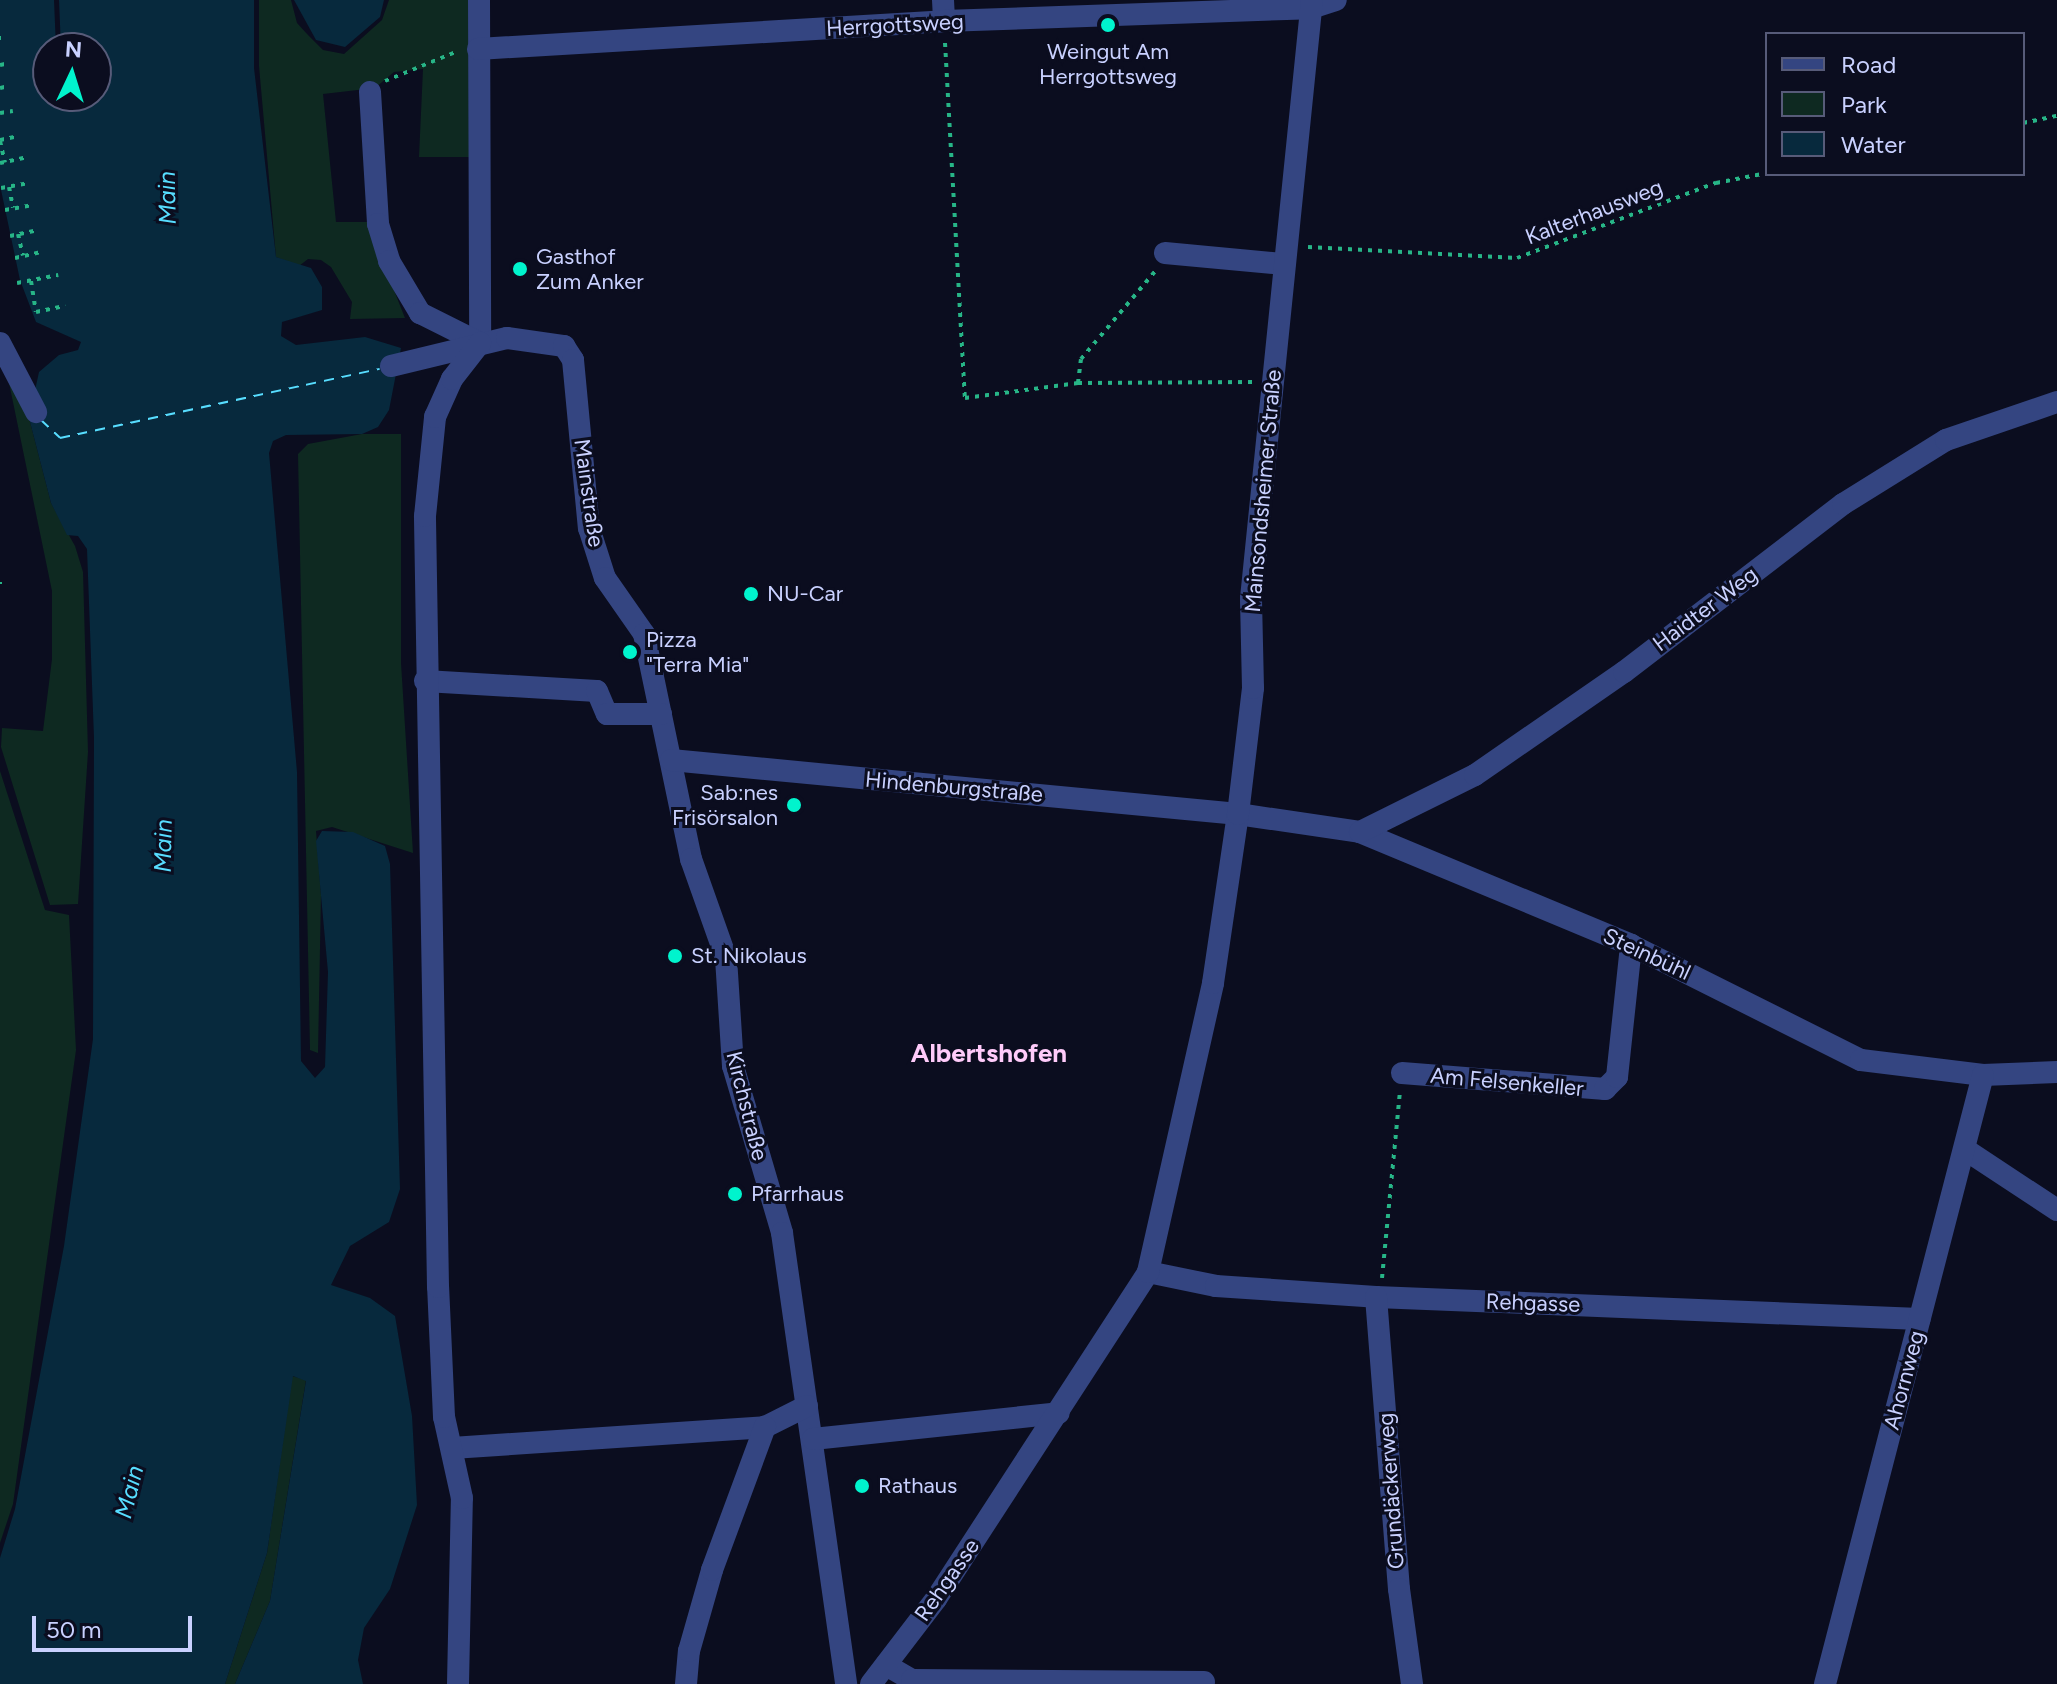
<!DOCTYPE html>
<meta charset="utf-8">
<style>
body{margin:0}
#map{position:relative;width:2057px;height:1684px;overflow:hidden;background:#0b0d1f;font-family:Figtree,sans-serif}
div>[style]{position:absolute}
.green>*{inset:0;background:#0e2921}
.water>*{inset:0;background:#07293d}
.ferry>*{height:2px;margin-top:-1px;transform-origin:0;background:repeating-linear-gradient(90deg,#57ddff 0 10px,transparent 0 18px)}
.path>*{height:4px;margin-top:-2px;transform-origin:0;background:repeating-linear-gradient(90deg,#27b587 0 4px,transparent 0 10px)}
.minor>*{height:22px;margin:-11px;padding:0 11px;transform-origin:11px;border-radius:11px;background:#344581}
.dots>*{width:22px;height:22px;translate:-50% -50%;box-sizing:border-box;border:4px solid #0b0d1f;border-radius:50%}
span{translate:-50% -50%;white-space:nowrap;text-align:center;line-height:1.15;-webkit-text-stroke:6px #0b0d1f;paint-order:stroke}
.street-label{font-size:22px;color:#c9d1ff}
.poi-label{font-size:22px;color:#c9d1ff}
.left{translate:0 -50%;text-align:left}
.right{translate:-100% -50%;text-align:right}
.water-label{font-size:24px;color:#57ddff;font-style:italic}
.quarter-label{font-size:26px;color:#ffcbfa;font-weight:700}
.legend{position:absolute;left:1765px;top:32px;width:260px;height:144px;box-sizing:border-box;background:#0b0d1f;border:2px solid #575b79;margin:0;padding:10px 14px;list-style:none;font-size:24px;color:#c9d1ff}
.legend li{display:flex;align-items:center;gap:16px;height:40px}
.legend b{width:40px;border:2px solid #575b79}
.north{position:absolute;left:32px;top:32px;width:80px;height:80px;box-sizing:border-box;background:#0b0d1f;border:2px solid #575b79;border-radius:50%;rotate:4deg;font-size:22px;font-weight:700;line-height:32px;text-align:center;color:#c9d1ff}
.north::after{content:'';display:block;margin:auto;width:28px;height:36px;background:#00f4cd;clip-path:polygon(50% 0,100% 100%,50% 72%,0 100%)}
.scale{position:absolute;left:32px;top:1616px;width:160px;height:36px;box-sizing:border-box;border:4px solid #c9d1ff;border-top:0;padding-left:10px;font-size:24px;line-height:28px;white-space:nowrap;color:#c9d1ff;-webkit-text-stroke:6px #0b0d1f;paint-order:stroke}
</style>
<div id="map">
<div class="green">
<div style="clip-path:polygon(259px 0,291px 0,297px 23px,308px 35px,323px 50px,344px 54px,382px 20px,389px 0,472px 0,471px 157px,419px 157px,423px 69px,394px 72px,375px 88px,323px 94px,336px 222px,367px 222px,405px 318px,350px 319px,352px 302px,331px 267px,321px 260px,308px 259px,299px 266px,276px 257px,259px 66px)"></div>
<div style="clip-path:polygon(8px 378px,29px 418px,51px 503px,75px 546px,83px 572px,88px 752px,78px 904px,50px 905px,1px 747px,2px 728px,43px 731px,52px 659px,52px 591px)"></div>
<div style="clip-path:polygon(362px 434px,401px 434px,401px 663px,413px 853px,332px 827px,316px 831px,321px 895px,318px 1053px,310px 1050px,298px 454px,308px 444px)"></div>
<div style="clip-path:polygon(0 771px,45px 910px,69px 915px,76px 1050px,13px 1504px,0 1543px)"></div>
<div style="clip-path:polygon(292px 1376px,306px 1380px,270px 1601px,235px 1684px,225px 1684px,267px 1553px)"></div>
</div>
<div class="water">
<div style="clip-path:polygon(0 0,54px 0,56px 48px,48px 48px,48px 96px,96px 96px,96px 48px,61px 48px,59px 0,254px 0,254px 68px,276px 257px,311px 268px,322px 287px,322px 310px,282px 322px,281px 336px,296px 345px,365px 337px,401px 348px,389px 410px,378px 427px,362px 434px,286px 435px,273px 441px,269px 453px,297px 772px,301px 1061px,315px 1078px,325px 1067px,328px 972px,316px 841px,322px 831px,353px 832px,385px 846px,390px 864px,400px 1189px,389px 1222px,350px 1246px,331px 1285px,370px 1298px,395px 1316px,412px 1416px,417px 1505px,390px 1589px,364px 1628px,358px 1660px,363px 1684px,235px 1684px,270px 1601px,306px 1381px,293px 1376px,267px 1553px,225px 1684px,0 1684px,0 1558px,15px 1509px,64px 1246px,93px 1039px,94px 738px,87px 549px,78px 536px,67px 535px,51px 503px,29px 418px,39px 372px,59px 355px,78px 350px,81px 342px,36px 322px,20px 280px,0 185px)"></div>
<div style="clip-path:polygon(294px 0,384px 0,380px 17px,345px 47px,316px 40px)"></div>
</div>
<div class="ferry">
<div style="left:41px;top:420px;width:26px;rotate:43deg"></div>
<div style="left:60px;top:438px;width:327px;rotate:-12.2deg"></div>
</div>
<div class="path">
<div style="left:0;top:38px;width:1px"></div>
<div style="left:945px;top:43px;width:356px;rotate:86.8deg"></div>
<div style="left:965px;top:398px;width:114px;rotate:-7.6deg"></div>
<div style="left:1078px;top:383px;width:177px;rotate:-0.3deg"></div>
<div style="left:0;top:65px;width:5px;rotate:-11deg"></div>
<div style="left:385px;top:81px;width:79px;rotate:-22.3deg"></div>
<div style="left:0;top:88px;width:9px;rotate:-13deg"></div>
<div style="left:0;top:113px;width:13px;rotate:-9deg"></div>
<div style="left:2023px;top:123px;width:35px;rotate:-12deg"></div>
<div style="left:0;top:140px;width:19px;rotate:-12deg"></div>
<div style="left:0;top:141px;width:22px;rotate:77deg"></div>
<div style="left:0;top:163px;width:25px;rotate:-12deg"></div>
<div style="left:9px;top:187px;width:21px;rotate:79deg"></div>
<div style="left:1px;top:188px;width:27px;rotate:-10deg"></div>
<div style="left:5px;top:210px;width:27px;rotate:-10deg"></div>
<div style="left:18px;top:234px;width:22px;rotate:77deg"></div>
<div style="left:10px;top:236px;width:29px;rotate:-12deg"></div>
<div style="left:1308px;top:247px;width:209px;rotate:3deg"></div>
<div style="left:1517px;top:258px;width:213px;rotate:-20.7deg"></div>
<div style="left:1716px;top:183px;width:52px;rotate:-11.1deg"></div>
<div style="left:15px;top:258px;width:28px;rotate:-13deg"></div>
<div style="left:31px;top:281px;width:31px;rotate:81deg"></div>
<div style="left:36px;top:312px;width:30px;rotate:-12deg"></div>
<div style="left:17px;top:283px;width:42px;rotate:-11deg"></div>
<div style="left:1078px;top:383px;width:24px;rotate:-83deg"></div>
<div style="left:1081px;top:359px;width:118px;rotate:-49.8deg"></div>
<div style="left:0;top:582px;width:2px;rotate:90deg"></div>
<div style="left:1382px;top:1278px;width:187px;rotate:-84.5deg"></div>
</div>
<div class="minor">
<div style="left:479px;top:0;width:343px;rotate:89.8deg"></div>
<div style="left:943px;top:0;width:21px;rotate:87deg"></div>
<div style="left:478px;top:49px;width:467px;rotate:-3.4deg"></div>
<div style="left:944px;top:21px;width:367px;rotate:-2deg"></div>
<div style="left:1311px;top:8px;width:26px;rotate:-18deg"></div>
<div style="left:370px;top:92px;width:132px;rotate:86.5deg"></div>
<div style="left:378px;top:224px;width:39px;rotate:73deg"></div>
<div style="left:389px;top:261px;width:61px;rotate:59.2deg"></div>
<div style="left:420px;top:313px;width:67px;rotate:26.6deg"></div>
<div style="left:1165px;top:253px;width:120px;rotate:5.3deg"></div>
<div style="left:0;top:343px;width:78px;rotate:62.4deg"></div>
<div style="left:391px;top:366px;width:119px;rotate:-13.6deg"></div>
<div style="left:507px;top:338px;width:58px;rotate:8deg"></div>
<div style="left:564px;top:346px;width:17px;rotate:57deg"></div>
<div style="left:573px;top:360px;width:169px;rotate:84.6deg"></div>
<div style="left:589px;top:528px;width:52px;rotate:72.3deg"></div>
<div style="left:605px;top:578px;width:68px;rotate:55.1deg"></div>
<div style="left:644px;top:634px;width:230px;rotate:78.2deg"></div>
<div style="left:691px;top:859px;width:105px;rotate:70.5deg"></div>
<div style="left:726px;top:958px;width:108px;rotate:86.3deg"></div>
<div style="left:733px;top:1066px;width:174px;rotate:73.6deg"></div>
<div style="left:782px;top:1233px;width:456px;rotate:81.9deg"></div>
<div style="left:425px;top:681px;width:172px;rotate:3.3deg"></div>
<div style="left:597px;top:691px;width:25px;rotate:67deg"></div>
<div style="left:607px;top:714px;width:54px"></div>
<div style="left:671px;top:760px;width:570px;rotate:5.44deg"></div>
<div style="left:1238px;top:814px;width:123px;rotate:8.4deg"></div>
<div style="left:1360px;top:832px;width:294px;rotate:22.6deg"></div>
<div style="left:1631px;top:945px;width:257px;rotate:26.6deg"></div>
<div style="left:1861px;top:1060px;width:123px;rotate:7deg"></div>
<div style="left:1983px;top:1075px;width:74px;rotate:-2.3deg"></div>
<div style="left:1360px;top:832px;width:128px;rotate:-26.4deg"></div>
<div style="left:1475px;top:775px;width:181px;rotate:-34.7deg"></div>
<div style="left:1624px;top:672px;width:276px;rotate:-37.5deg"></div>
<div style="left:1843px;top:504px;width:121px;rotate:-31.9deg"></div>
<div style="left:1946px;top:440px;width:117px;rotate:-18.9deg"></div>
<div style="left:1402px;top:1073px;width:204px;rotate:4.5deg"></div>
<div style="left:1605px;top:1089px;width:17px;rotate:-45deg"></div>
<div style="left:1617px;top:1077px;width:133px;rotate:-83.9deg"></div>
<div style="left:1966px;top:1150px;width:109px;rotate:33.4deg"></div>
<div style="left:1148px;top:1272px;width:69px;rotate:11.6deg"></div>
<div style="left:1216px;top:1286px;width:160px;rotate:3.9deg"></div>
<div style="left:1376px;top:1297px;width:544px;rotate:2.32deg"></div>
<div style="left:1376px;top:1297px;width:293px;rotate:85.5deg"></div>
<div style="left:1399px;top:1589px;width:96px;rotate:82.2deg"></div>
<div style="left:813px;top:1439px;width:247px;rotate:-6deg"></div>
<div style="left:452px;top:1448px;width:314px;rotate:-3.8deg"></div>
<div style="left:765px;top:1427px;width:47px;rotate:-26.6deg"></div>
<div style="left:886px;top:1665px;width:30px;rotate:30deg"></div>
<div style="left:912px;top:1680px;width:292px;rotate:0.4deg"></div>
<div style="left:458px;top:1684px;width:186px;rotate:-88.8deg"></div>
<div style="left:462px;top:1498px;width:83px;rotate:-102.5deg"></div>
<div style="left:444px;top:1417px;width:130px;rotate:-92.6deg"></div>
<div style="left:438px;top:1287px;width:771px;rotate:-90.97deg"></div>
<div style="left:425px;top:516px;width:100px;rotate:-84.2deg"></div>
<div style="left:435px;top:417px;width:42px;rotate:-65.9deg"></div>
<div style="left:452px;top:379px;width:46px;rotate:-52.1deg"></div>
<div style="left:686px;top:1684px;width:33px;rotate:-85deg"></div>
<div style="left:689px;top:1651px;width:84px;rotate:-74.1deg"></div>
<div style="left:712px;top:1570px;width:153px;rotate:-69.7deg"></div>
<div style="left:871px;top:1684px;width:107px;rotate:-52.6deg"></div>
<div style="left:936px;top:1599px;width:390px;rotate:-57deg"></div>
<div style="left:1148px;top:1272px;width:296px;rotate:-77.3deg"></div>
<div style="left:1213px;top:983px;width:171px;rotate:-81.6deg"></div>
<div style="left:1238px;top:814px;width:127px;rotate:-83.2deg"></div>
<div style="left:1253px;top:688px;width:90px;rotate:-91.3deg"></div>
<div style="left:1251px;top:598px;width:601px;rotate:-84.18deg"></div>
<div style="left:1825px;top:1684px;width:629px;rotate:-75.46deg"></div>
</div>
<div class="dots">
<div style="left:1108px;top:25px;background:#00f4cd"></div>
<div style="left:520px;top:269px;background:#00f4cd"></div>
<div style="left:751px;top:594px;background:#00f4cd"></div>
<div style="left:630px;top:652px;background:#00f4cd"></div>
<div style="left:794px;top:805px;background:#00f4cd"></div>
<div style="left:675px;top:956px;background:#00f4cd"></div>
<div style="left:735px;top:1194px;background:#00f4cd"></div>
<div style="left:862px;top:1486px;background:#00f4cd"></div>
</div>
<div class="street-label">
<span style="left:895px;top:25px;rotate:-3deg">Herrgottsweg</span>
<span style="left:1594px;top:212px;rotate:-21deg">Kalterhausweg</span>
<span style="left:1263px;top:491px;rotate:-85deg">Mainsondsheimer Straße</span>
<span style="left:589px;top:493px;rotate:82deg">Mainstraße</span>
<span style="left:1705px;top:609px;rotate:-37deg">Haidter Weg</span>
<span style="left:954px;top:787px;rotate:5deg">Hindenburgstraße</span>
<span style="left:1647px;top:954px;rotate:25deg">Steinbühl</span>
<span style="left:1507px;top:1082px;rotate:5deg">Am Felsenkeller</span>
<span style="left:747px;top:1106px;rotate:76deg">Kirchstraße</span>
<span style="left:1533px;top:1303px;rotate:2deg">Rehgasse</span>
<span style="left:1904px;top:1380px;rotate:-75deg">Ahornweg</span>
<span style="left:1391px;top:1491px;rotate:-94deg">Grundäckerweg</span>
<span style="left:947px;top:1580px;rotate:-55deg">Rehgasse</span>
</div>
<div class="poi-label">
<span style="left:1108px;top:64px">Weingut Am<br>Herrgottsweg</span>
<span class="left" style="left:536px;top:269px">Gasthof<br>Zum Anker</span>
<span class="left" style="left:767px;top:594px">NU-Car</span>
<span class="left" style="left:646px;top:652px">Pizza<br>"Terra Mia"</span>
<span class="right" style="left:778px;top:805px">Sab:nes<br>Frisörsalon</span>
<span class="left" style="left:691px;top:956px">St. Nikolaus</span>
<span class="left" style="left:751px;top:1194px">Pfarrhaus</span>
<span class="left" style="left:878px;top:1486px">Rathaus</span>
</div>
<div class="water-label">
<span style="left:167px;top:198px;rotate:-91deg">Main</span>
<span style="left:163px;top:846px;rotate:-89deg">Main</span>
<span style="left:129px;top:1492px;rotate:-76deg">Main</span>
</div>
<div class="quarter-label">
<span style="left:989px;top:1054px">Albertshofen</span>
</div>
<ul class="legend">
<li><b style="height:10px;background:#344581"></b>Road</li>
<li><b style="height:22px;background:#0e2921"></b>Park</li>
<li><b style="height:22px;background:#07293d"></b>Water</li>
</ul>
<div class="north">N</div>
<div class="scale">50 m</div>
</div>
